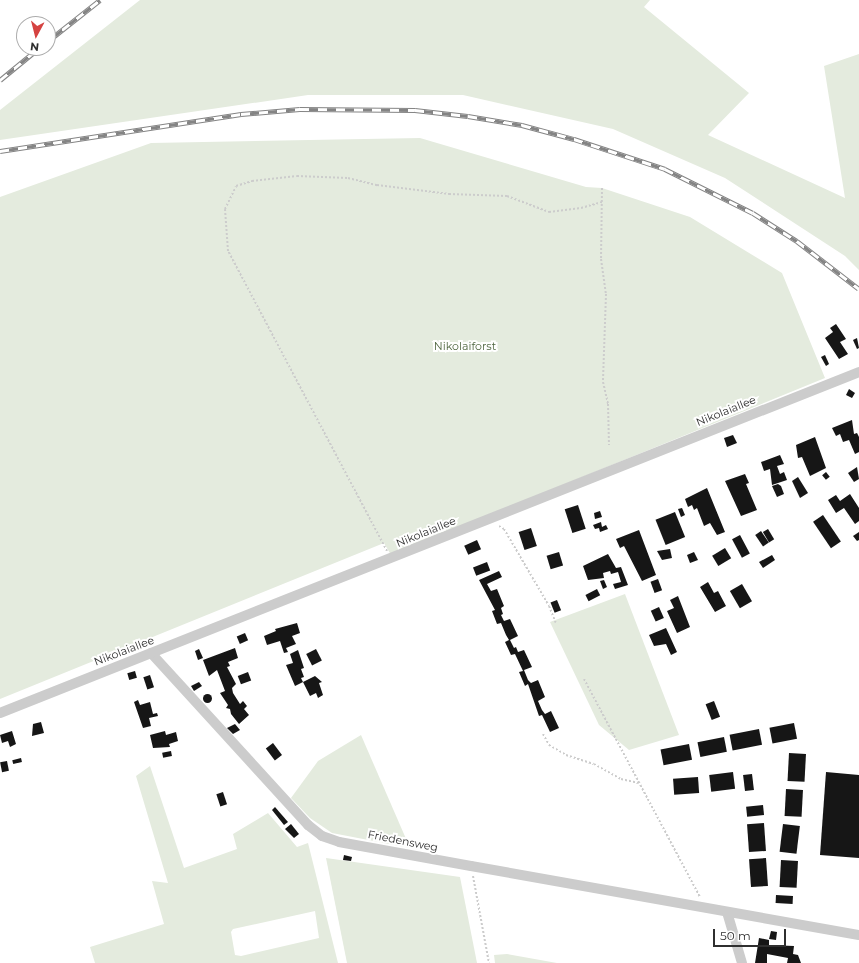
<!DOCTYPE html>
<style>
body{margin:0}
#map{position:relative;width:859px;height:963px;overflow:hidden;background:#fff;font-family:Montserrat,sans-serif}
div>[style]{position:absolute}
.green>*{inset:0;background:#e4ebde}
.building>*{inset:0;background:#161616;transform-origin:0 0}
.round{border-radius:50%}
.path>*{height:2px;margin-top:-1px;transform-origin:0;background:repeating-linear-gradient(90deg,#ccc 0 2px,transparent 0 4px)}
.minor>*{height:10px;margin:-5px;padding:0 5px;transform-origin:5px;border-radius:5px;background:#ccc}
.rail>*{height:4.5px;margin-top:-2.25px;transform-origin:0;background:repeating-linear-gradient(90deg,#fff 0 9px,#848484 0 18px);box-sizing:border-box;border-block:1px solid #848484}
span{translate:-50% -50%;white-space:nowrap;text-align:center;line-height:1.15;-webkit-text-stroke:4px #fff;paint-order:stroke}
.park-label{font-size:11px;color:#4f6640}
.street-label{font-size:11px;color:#2f2f2f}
.north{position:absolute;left:16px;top:16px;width:40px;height:40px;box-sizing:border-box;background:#fff;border:1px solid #acacac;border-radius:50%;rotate:187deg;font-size:11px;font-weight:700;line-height:16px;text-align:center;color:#2f2f2f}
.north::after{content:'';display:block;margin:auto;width:14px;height:18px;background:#d54341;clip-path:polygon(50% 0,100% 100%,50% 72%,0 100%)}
.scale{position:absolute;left:713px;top:929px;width:73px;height:18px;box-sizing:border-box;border:2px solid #2f2f2f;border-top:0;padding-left:5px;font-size:12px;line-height:14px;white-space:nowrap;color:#2f2f2f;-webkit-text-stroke:3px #fff;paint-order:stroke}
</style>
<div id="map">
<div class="green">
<div style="clip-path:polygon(140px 0,650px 0,644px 7px,749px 93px,708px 135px,845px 198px,824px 66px,859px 54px,859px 270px,845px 256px,725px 178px,613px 129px,463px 95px,308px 95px,0 140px,0 110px)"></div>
<div style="clip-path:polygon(420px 138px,586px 187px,602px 188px,690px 217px,782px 273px,825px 378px,391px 555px,384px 543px,0 699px,0 197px,151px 143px)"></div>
<div style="clip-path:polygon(625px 594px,679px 735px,629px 750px,599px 725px,550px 622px)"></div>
<div style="clip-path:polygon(361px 735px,410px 848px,332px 833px,310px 818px,291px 798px,318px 761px)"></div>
<div style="clip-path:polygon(evenodd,150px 766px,184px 868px,237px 849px,233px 834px,268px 813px,297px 847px,308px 843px,338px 963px,95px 963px,90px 947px,164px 924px,152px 881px,168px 883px,136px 776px,150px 766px,315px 911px,319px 938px,241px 956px,235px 955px,231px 932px,233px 929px,315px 911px)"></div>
<div style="clip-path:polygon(326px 858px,460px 877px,477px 963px,347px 963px)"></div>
<div style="clip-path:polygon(507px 954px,557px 963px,495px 963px,494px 955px)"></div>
</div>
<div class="building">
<div style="clip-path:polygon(836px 324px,846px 339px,840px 342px,848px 354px,839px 359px,825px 338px,833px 332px,830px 328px)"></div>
<div style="clip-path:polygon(857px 338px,859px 348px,857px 349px,853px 340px)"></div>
<div style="clip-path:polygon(825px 355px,829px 364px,826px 366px,821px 357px)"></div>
<div style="clip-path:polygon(849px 389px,855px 393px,852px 398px,846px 395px)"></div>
<div style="clip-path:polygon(852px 420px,854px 434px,857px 433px,859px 437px,859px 452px,855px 454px,849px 440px,843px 442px,840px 434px,836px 436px,832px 428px)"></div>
<div style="clip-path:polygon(733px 435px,737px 443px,727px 447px,724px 438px)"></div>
<div style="clip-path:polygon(815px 437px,826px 468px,810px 476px,802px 457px,798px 458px,796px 445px)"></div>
<div style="clip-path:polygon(780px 455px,784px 464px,777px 466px,780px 474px,784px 472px,787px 480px,772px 485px,770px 469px,764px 471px,761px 462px)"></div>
<div style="clip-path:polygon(857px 467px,859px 479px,854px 482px,848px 473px)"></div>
<div style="left:826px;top:472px;width:6px;height:5px;rotate:51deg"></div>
<div style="clip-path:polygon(745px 474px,749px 483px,746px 484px,757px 510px,741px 516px,725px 481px)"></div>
<div style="clip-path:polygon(798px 477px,808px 493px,800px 498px,792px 481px)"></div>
<div style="clip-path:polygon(778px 484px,781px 486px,784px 494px,777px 497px,772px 486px)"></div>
<div style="clip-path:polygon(707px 488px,725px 532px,717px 535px,710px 523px,704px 526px,697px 508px,694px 510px,692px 505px,688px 507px,685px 499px)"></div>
<div style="clip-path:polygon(850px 494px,859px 508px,859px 521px,855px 524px,844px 508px,836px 513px,828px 500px,836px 495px,840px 501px)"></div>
<div style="left:578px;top:505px;width:25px;height:14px;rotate:72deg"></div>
<div style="clip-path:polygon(682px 508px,685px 515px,681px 517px,678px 509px)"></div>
<div style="clip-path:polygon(600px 511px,602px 517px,595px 519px,594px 513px)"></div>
<div style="left:675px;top:512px;width:27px;height:21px;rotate:68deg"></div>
<div style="left:823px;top:515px;width:32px;height:12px;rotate:56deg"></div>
<div style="clip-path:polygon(601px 522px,602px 527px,606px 525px,608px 529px,600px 532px,599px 528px,595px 529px,593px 525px)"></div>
<div style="left:531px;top:528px;width:19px;height:13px;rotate:72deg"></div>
<div style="left:768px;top:529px;width:12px;height:6px;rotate:59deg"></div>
<div style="clip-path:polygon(639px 530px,656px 575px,642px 581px,624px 546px,620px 548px,616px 539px)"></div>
<div style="left:761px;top:531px;width:14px;height:7px;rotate:56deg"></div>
<div style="clip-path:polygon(859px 532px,859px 540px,857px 541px,853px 536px)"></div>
<div style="left:740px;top:535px;width:21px;height:9px;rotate:62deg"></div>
<div style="left:477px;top:540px;width:10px;height:14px;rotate:66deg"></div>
<div style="left:725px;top:548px;width:12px;height:15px;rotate:59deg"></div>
<div style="clip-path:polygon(670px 549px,672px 558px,662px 560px,657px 551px)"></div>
<div style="left:559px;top:552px;width:14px;height:13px;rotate:73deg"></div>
<div style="clip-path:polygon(694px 552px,698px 560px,690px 563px,687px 555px)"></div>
<div style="clip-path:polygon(608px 554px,616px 568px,621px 567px,628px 585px,615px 589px,613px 584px,621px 582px,618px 572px,611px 574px,610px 571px,603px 573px,604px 578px,588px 580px,583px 566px)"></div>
<div style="clip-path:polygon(772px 555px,775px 560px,763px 568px,759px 562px)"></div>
<div style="left:487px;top:562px;width:9px;height:15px;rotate:69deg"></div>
<div style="clip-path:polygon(499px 571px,502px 577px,487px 584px,491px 591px,497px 589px,504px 606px,501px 608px,503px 614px,501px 615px,504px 621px,510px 619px,518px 636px,510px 640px,514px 648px,516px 647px,518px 652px,524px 650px,532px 667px,524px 670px,528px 680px,531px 683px,538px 680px,545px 697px,538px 701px,542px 710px,545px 714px,551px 711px,559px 728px,550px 732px,542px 715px,539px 716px,528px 684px,525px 686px,519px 672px,523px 671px,515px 654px,511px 655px,505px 642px,509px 640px,506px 635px,501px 623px,497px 624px,492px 611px,495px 610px,479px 580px)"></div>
<div style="left:658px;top:579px;width:12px;height:8px;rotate:70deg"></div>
<div style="clip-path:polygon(604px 580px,607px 587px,603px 589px,600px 581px)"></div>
<div style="clip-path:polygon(708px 582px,714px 593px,718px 591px,726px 606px,715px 612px,700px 587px)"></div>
<div style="left:742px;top:584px;width:20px;height:14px;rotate:60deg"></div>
<div style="left:597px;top:589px;width:7px;height:13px;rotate:63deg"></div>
<div style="clip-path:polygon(678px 596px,690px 627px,677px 633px,667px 611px,674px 608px,670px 600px)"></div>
<div style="left:557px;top:600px;width:11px;height:7px;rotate:68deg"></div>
<div style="left:659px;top:607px;width:12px;height:9px;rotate:66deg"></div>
<div style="clip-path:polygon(297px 623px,300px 633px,292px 636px,296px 644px,286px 648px,288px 652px,284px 653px,280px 641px,267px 645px,264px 636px,276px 631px,275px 629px)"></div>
<div style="clip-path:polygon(666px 628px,677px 652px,671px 655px,666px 644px,654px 646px,649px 635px)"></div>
<div style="left:245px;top:633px;width:8px;height:9px;rotate:67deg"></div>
<div style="clip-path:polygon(235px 648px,238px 658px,228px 662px,230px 666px,227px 667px,236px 684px,232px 688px,233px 693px,240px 704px,243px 701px,247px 706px,244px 709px,249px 715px,239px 724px,231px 714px,230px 709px,226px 708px,228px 705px,220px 693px,225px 691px,217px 670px,209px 676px,203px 660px)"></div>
<div style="clip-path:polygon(199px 649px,203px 658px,198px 660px,195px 651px)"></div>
<div style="left:316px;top:649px;width:13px;height:11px;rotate:63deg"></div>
<div style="clip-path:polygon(298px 650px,304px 668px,301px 669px,304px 677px,301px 678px,303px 682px,315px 676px,322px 682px,319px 683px,323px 695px,318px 698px,316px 693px,310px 696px,303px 682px,295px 686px,286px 665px,293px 663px,290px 654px)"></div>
<div style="left:135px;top:671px;width:7px;height:8px;rotate:74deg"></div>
<div style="left:248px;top:672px;width:9px;height:11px;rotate:69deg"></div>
<div style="left:150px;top:675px;width:13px;height:7px;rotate:72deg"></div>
<div style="clip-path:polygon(199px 682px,202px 686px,194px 691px,191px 686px)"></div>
<div class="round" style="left:202.5px;top:693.5px;width:9px;height:9px"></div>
<div style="clip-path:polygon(138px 700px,140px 705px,150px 702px,153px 714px,157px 713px,158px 716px,149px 718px,151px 726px,143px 728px,134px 702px)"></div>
<div style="left:714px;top:701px;width:17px;height:9px;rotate:69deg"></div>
<div style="clip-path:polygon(41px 722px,44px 733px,32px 736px,33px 724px)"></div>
<div style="left:794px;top:723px;width:16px;height:25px;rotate:79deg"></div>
<div style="clip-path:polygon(235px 724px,240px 730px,233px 734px,227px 728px)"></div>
<div style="left:759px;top:729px;width:16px;height:30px;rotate:79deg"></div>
<div style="clip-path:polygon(12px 731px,16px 744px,10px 747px,8px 741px,2px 743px,0 735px)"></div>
<div style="clip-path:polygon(165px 731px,166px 735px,176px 732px,178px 741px,169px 744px,170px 747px,153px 748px,150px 735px)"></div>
<div style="left:724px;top:737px;width:15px;height:27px;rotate:79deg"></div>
<div style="left:273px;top:743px;width:15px;height:9px;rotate:53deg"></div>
<div style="left:689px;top:744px;width:16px;height:29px;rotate:79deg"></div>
<div style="left:171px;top:751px;width:5px;height:9px;rotate:79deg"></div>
<div style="left:789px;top:753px;width:17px;height:28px;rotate:3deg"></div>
<div style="left:21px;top:758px;width:4px;height:9px;rotate:76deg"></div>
<div style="left:7px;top:761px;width:10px;height:7px;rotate:79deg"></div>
<div style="left:733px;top:772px;width:17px;height:24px;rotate:83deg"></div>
<div style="clip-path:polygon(826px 772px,859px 775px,859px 858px,820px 855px)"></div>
<div style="left:752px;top:774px;width:16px;height:9px;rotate:83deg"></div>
<div style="left:698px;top:777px;width:16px;height:25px;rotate:86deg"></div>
<div style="left:786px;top:789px;width:17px;height:27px;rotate:3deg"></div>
<div style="left:223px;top:792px;width:13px;height:7px;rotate:72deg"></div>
<div style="left:763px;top:805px;width:10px;height:17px;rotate:84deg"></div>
<div style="clip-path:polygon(275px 807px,288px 822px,284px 825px,272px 810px)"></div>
<div style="left:764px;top:823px;width:28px;height:17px;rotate:86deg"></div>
<div style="clip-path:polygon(291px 824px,299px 834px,294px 838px,285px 829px)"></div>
<div style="left:783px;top:824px;width:17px;height:28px;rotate:7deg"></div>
<div style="clip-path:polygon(344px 855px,352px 857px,351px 861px,343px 860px)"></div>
<div style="left:766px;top:858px;width:28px;height:17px;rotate:86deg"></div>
<div style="left:781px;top:860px;width:17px;height:27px;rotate:3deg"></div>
<div style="left:776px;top:895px;width:17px;height:8px;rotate:3deg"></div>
<div style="clip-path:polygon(771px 931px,777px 932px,776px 940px,769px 939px)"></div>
<div style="clip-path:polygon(759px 938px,769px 940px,769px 945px,794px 946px,793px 954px,798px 955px,801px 963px,787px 963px,788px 958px,767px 954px,767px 963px,755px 963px)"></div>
</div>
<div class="path">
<div style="left:602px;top:188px;width:71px;rotate:90.8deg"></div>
<div style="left:601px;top:259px;width:35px;rotate:82deg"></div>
<div style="left:606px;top:294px;width:88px;rotate:92deg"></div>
<div style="left:603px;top:382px;width:23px;rotate:77deg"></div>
<div style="left:608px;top:404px;width:41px;rotate:88.6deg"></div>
<div style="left:499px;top:526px;width:6px;rotate:31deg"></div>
<div style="left:504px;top:529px;width:89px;rotate:59.7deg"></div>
<div style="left:549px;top:606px;width:18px;rotate:68deg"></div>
<div style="left:387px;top:551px;width:340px;rotate:-117.9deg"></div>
<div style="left:228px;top:251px;width:42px;rotate:-94.1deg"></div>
<div style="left:225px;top:209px;width:25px;rotate:-64deg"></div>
<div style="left:236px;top:186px;width:17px;rotate:-17deg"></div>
<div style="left:252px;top:181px;width:45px;rotate:-6.3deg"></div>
<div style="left:297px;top:176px;width:51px;rotate:2.2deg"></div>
<div style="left:348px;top:178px;width:30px;rotate:14deg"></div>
<div style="left:377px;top:185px;width:73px;rotate:7.1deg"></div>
<div style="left:449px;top:194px;width:58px;rotate:2deg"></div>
<div style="left:507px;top:196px;width:45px;rotate:20.9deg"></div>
<div style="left:549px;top:212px;width:32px;rotate:-7deg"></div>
<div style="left:581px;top:208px;width:22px;rotate:-16deg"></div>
<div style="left:584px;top:679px;width:247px;rotate:62deg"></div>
<div style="left:543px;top:734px;width:13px;rotate:61deg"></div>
<div style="left:549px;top:745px;width:20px;rotate:30deg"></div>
<div style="left:566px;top:755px;width:29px;rotate:18deg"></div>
<div style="left:594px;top:764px;width:31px;rotate:29deg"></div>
<div style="left:621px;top:779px;width:18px;rotate:13deg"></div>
<div style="left:473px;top:876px;width:88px;rotate:79.6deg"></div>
</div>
<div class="minor">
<div style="left:151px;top:653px;width:233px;rotate:47.6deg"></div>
<div style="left:308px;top:825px;width:18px;rotate:38deg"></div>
<div style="left:322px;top:836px;width:18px;rotate:19deg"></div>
<div style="left:339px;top:842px;width:134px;rotate:10.3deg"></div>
<div style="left:471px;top:866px;width:394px;rotate:10.1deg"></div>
<div style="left:0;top:713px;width:924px;rotate:-21.65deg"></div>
<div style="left:727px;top:912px;width:53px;rotate:73.6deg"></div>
</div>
<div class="rail">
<div style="left:48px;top:41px;width:66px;rotate:-38.3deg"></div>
<div style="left:0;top:80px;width:50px;rotate:-39.4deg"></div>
<div style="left:0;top:151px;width:244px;rotate:-8.7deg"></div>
<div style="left:241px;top:114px;width:59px;rotate:-4.8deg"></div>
<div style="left:300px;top:109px;width:115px;rotate:0.5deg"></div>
<div style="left:415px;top:110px;width:53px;rotate:6.5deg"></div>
<div style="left:468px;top:116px;width:55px;rotate:9.5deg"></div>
<div style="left:522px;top:125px;width:54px;rotate:15.1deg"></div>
<div style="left:574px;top:139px;width:96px;rotate:18.2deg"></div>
<div style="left:665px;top:169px;width:98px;rotate:26.6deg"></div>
<div style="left:753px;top:213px;width:52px;rotate:32.5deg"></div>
<div style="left:797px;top:241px;width:78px;rotate:37.7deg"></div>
</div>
<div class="park-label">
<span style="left:465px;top:346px">Nikolaiforst</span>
</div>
<div class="street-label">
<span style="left:726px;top:411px;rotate:-22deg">Nikolaiallee</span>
<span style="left:426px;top:532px;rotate:-22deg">Nikolaiallee</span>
<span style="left:124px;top:651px;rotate:-21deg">Nikolaiallee</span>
<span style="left:403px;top:841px;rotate:11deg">Friedensweg</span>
</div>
<div class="north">N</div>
<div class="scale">50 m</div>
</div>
